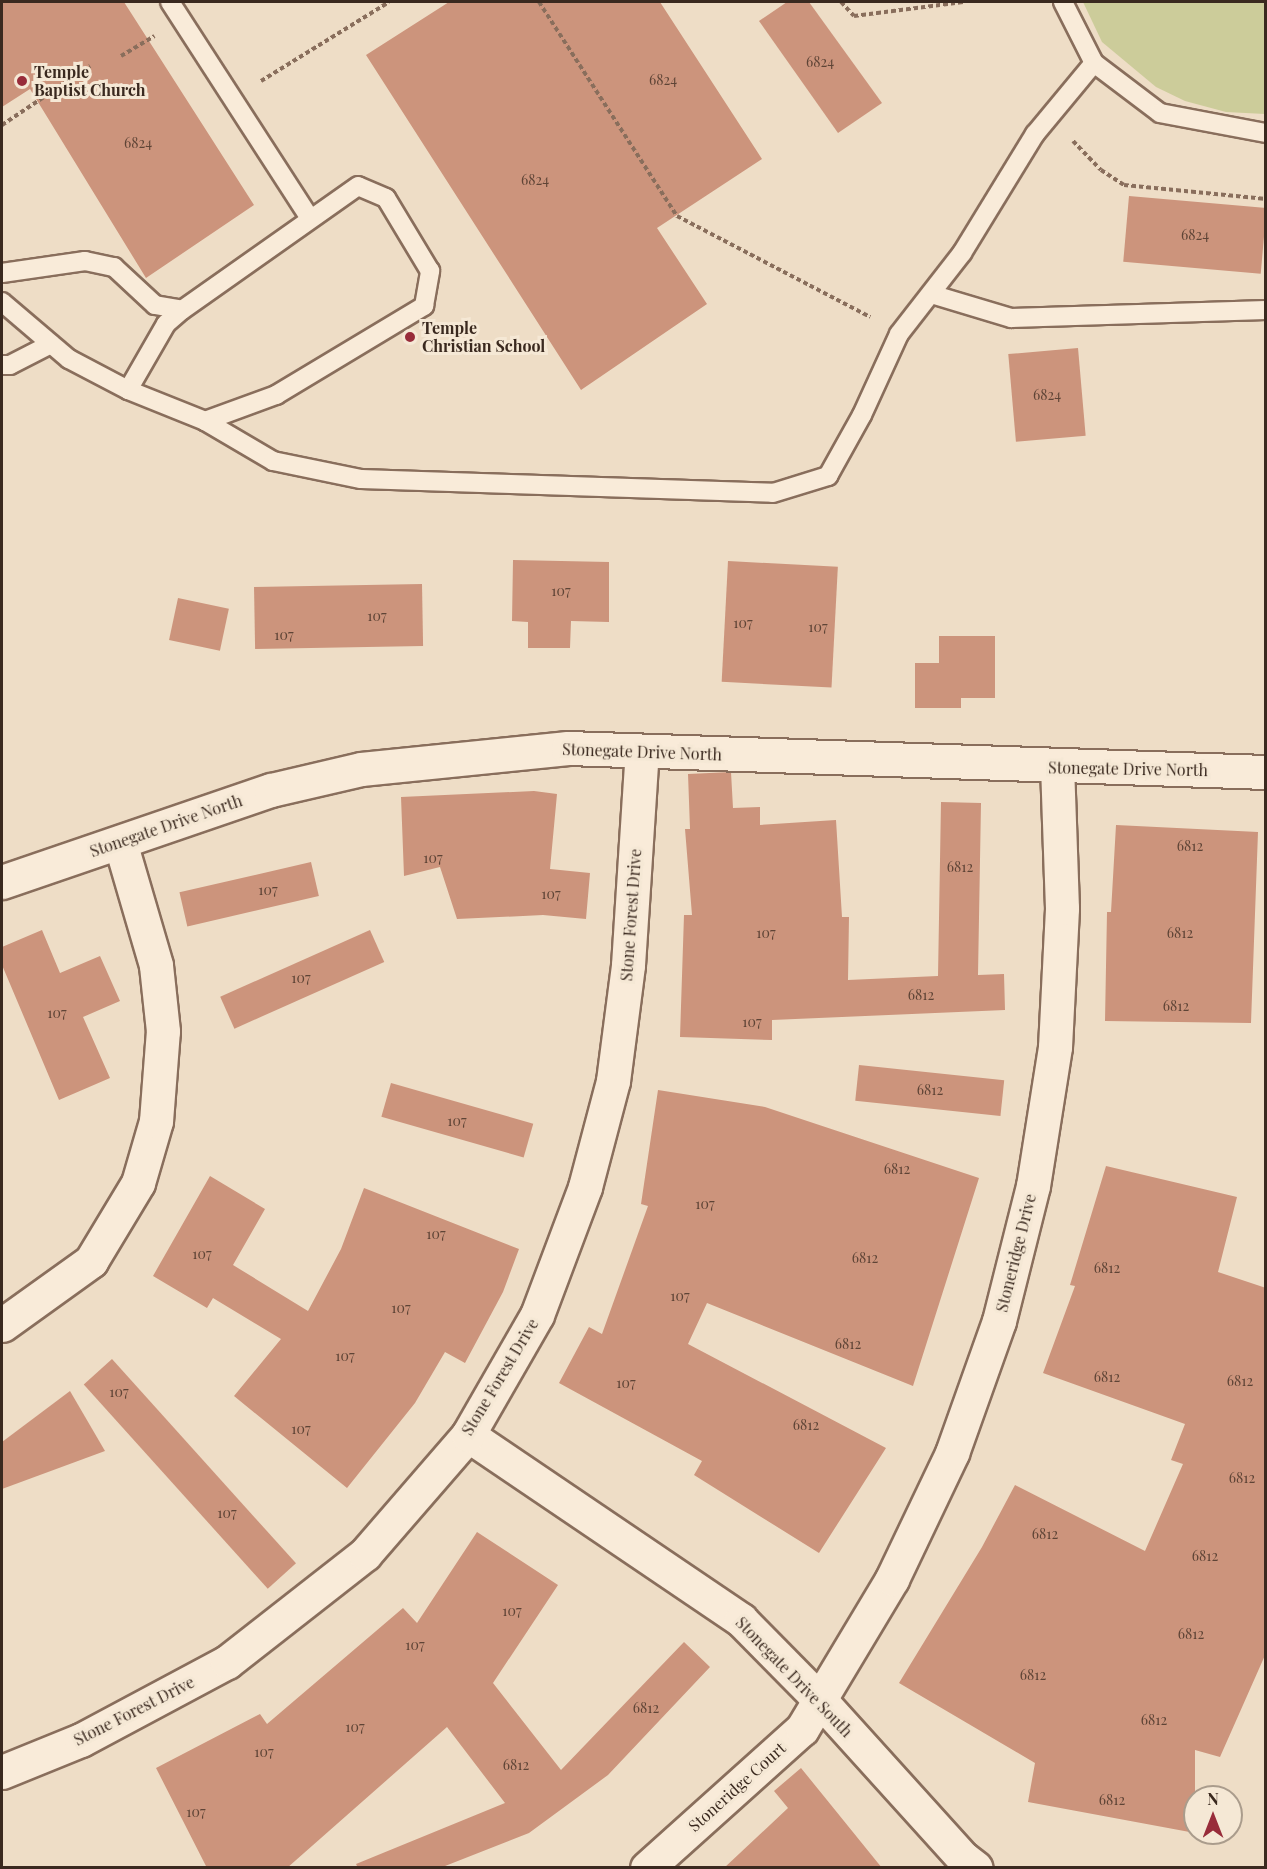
<!DOCTYPE html>
<style>
body{margin:0}
#map{position:relative;width:1267px;height:1869px;overflow:hidden;background:#eeddc6;font-family:"Playfair Display",serif}
div>[style]{position:absolute}
.green>*{inset:0;background:#cccc9a}
.building>*{inset:0;background:#cc947c;transform-origin:0 0}
.path>*{height:4px;margin-top:-2px;transform-origin:0;background:repeating-linear-gradient(90deg,#896e5c 0 4.5px,transparent 0 7.5px)}
.roads{filter:drop-shadow(2px 0 #896e5c) drop-shadow(-2px 0 #896e5c) drop-shadow(0 2px #896e5c) drop-shadow(0 -2px #896e5c)}
.service>*{height:18px;margin:-9px;padding:0 9px;transform-origin:9px;border-radius:9px;background:#f9ebd9}
.minor>*{height:33px;margin:-16.5px;padding:0 16.5px;transform-origin:16.5px;border-radius:16.5px;background:#f9ebd9}
.dots>*{width:16px;height:16px;translate:-50% -50%;box-sizing:border-box;border:3px solid #f5e8d5;border-radius:50%}
span{translate:-50% -50%;white-space:nowrap;text-align:center;line-height:1.15;-webkit-text-stroke:6px #f5e8d5;paint-order:stroke}
.number-label{font-size:14px;color:#5e4436}
.number-label span{-webkit-text-stroke-width:0}
.poi-label{font-size:16px;color:#3a291f;font-weight:700}
.left{translate:0 -50%;text-align:left}
.street-label{font-size:16px;color:#3a291f}
.frame{position:absolute;inset:0;border:3px solid #3a291f;pointer-events:none}
.north{position:absolute;left:1183px;top:1785px;width:60px;height:60px;box-sizing:border-box;background:#f5e8d5;border:2px solid #aa9c8c;border-radius:50%;rotate:0deg;font-size:16px;font-weight:700;line-height:24px;text-align:center;color:#3a291f}
.north::after{content:'';display:block;margin:auto;width:21px;height:27px;background:#982c3a;clip-path:polygon(50% 0,100% 100%,50% 72%,0 100%)}
</style>
<div id="map">
<div class="green">
<div style="clip-path:polygon(1083px 2px,1265px 2px,1265px 114px,1226px 112px,1185px 101px,1156px 87px,1102px 42px)"></div>
</div>
<div class="building">
<div style="clip-path:polygon(2px 2px,124px 2px,254px 205px,146px 278px,30px 89px,2px 107px)"></div>
<div style="clip-path:polygon(449px 2px,660px 2px,762px 159px,657px 228px,707px 304px,581px 390px,366px 55px)"></div>
<div style="clip-path:polygon(787px 2px,809px 2px,882px 103px,838px 133px,759px 21px)"></div>
<div style="left:1129px;top:196px;width:138px;height:66px;rotate:5deg"></div>
<div style="left:1078px;top:348px;width:88px;height:70px;rotate:85deg"></div>
<div style="clip-path:polygon(513px 560px,609px 562px,609px 622px,571px 621px,570px 648px,528px 648px,528px 622px,512px 621px)"></div>
<div style="left:728px;top:561px;width:110px;height:121px;rotate:3deg"></div>
<div style="left:422px;top:584px;width:62px;height:168px;rotate:89deg"></div>
<div style="left:178px;top:598px;width:52px;height:43px;rotate:12deg"></div>
<div style="clip-path:polygon(939px 636px,995px 636px,995px 698px,961px 698px,961px 708px,915px 708px,915px 663px,939px 663px)"></div>
<div style="clip-path:polygon(731px 772px,733px 808px,760px 807px,760px 825px,836px 820px,842px 917px,849px 917px,848px 980px,938px 976px,941px 802px,981px 803px,978px 975px,1004px 974px,1005px 1010px,772px 1020px,772px 1040px,680px 1037px,684px 915px,692px 915px,685px 829px,690px 829px,688px 774px)"></div>
<div style="clip-path:polygon(534px 791px,557px 794px,550px 869px,590px 873px,586px 919px,543px 915px,457px 919px,440px 867px,404px 876px,401px 797px)"></div>
<div style="clip-path:polygon(1116px 825px,1258px 832px,1251px 1023px,1105px 1021px,1107px 912px,1111px 912px)"></div>
<div style="left:311px;top:862px;width:35px;height:135px;rotate:77deg"></div>
<div style="clip-path:polygon(42px 930px,60px 973px,100px 956px,120px 1001px,83px 1017px,110px 1078px,59px 1100px,2px 965px,2px 947px)"></div>
<div style="left:370px;top:930px;width:35px;height:164px;rotate:66deg"></div>
<div style="left:859px;top:1065px;width:146px;height:36px;rotate:6deg"></div>
<div style="left:391px;top:1083px;width:148px;height:35px;rotate:16deg"></div>
<div style="clip-path:polygon(658px 1090px,765px 1107px,979px 1178px,913px 1386px,707px 1303px,688px 1344px,886px 1448px,819px 1553px,694px 1475px,702px 1461px,559px 1383px,589px 1327px,602px 1334px,648px 1206px,641px 1204px)"></div>
<div style="clip-path:polygon(1106px 1166px,1237px 1197px,1218px 1272px,1266px 1288px,1266px 1653px,1220px 1757px,1195px 1750px,1195px 1833px,1028px 1802px,1035px 1763px,899px 1683px,982px 1547px,1015px 1485px,1145px 1551px,1183px 1464px,1171px 1460px,1185px 1424px,1043px 1373px,1075px 1286px,1070px 1285px)"></div>
<div style="clip-path:polygon(210px 1176px,265px 1209px,233px 1265px,308px 1311px,341px 1249px,364px 1188px,519px 1249px,503px 1292px,465px 1363px,445px 1352px,415px 1403px,347px 1488px,234px 1396px,281px 1339px,213px 1298px,207px 1308px,153px 1276px)"></div>
<div style="left:112px;top:1359px;width:275px;height:38px;rotate:48deg"></div>
<div style="clip-path:polygon(70px 1391px,105px 1451px,2px 1489px,2px 1442px)"></div>
<div style="clip-path:polygon(477px 1532px,558px 1585px,493px 1683px,561px 1770px,684px 1642px,710px 1667px,608px 1775px,529px 1833px,440px 1868px,358px 1868px,356px 1864px,505px 1803px,447px 1727px,287px 1868px,207px 1868px,156px 1768px,260px 1714px,267px 1724px,403px 1608px,417px 1623px)"></div>
<div style="clip-path:polygon(801px 1768px,831px 1805px,882px 1868px,724px 1868px,788px 1808px,774px 1791px)"></div>
</div>
<div class="path">
<div style="left:539px;top:2px;width:255px;rotate:57.2deg"></div>
<div style="left:677px;top:216px;width:218px;rotate:27.6deg"></div>
<div style="left:841px;top:2px;width:19px;rotate:47deg"></div>
<div style="left:854px;top:16px;width:110px;rotate:-7.3deg"></div>
<div style="left:121px;top:56px;width:39px;rotate:-31deg"></div>
<div style="left:261px;top:81px;width:150px;rotate:-31.7deg"></div>
<div style="left:2px;top:125px;width:106px;rotate:-33.8deg"></div>
<div style="left:1073px;top:141px;width:40px;rotate:46deg"></div>
<div style="left:1101px;top:170px;width:27px;rotate:33deg"></div>
<div style="left:1124px;top:185px;width:143px;rotate:5.6deg"></div>
</div>
<div class="roads">
<div class="service">
<div style="left:170px;top:2px;width:257px;rotate:57.1deg"></div>
<div style="left:1063px;top:2px;width:68px;rotate:63.1deg"></div>
<div style="left:1094px;top:63px;width:83px;rotate:37.1deg"></div>
<div style="left:1160px;top:113px;width:108px;rotate:10.7deg"></div>
<div style="left:2px;top:273px;width:84px;rotate:-8.2deg"></div>
<div style="left:85px;top:261px;width:30px;rotate:12deg"></div>
<div style="left:114px;top:267px;width:56px;rotate:42.8deg"></div>
<div style="left:155px;top:305px;width:27px;rotate:10deg"></div>
<div style="left:931px;top:294px;width:84px;rotate:16.7deg"></div>
<div style="left:1011px;top:318px;width:255px;rotate:-1.8deg"></div>
<div style="left:2px;top:302px;width:88px;rotate:40.4deg"></div>
<div style="left:69px;top:359px;width:67px;rotate:27.7deg"></div>
<div style="left:128px;top:390px;width:83px;rotate:21.9deg"></div>
<div style="left:205px;top:421px;width:76px;rotate:-20.1deg"></div>
<div style="left:276px;top:395px;width:173px;rotate:-31deg"></div>
<div style="left:424px;top:306px;width:36px;rotate:-80deg"></div>
<div style="left:430px;top:271px;width:85px;rotate:-121.1deg"></div>
<div style="left:386px;top:198px;width:30px;rotate:-157deg"></div>
<div style="left:358px;top:186px;width:215px;rotate:144.8deg"></div>
<div style="left:182px;top:310px;width:21px;rotate:139deg"></div>
<div style="left:166px;top:324px;width:76px;rotate:119.9deg"></div>
<div style="left:2px;top:365px;width:8px"></div>
<div style="left:10px;top:365px;width:46px;rotate:-27.1deg"></div>
<div style="left:205px;top:421px;width:79px;rotate:30.5deg"></div>
<div style="left:273px;top:461px;width:90px;rotate:11.6deg"></div>
<div style="left:361px;top:479px;width:412px;rotate:1.9deg"></div>
<div style="left:773px;top:493px;width:58px;rotate:-17.2deg"></div>
<div style="left:828px;top:476px;width:70px;rotate:-60.9deg"></div>
<div style="left:862px;top:415px;width:89px;rotate:-65.4deg"></div>
<div style="left:899px;top:334px;width:103px;rotate:-52.1deg"></div>
<div style="left:962px;top:253px;width:140px;rotate:-58.5deg"></div>
<div style="left:1035px;top:134px;width:92px;rotate:-50.3deg"></div>
</div>
<div class="minor">
<div style="left:2px;top:882px;width:284px;rotate:-18.9deg"></div>
<div style="left:271px;top:790px;width:92px;rotate:-13.1deg"></div>
<div style="left:361px;top:769px;width:208px;rotate:-5.8deg"></div>
<div style="left:568px;top:748px;width:698px;rotate:1.97deg"></div>
<div style="left:2px;top:1325px;width:110px;rotate:-35.7deg"></div>
<div style="left:91px;top:1261px;width:91px;rotate:-58.9deg"></div>
<div style="left:138px;top:1183px;width:65px;rotate:-73.8deg"></div>
<div style="left:156px;top:1121px;width:90px;rotate:-85.6deg"></div>
<div style="left:163px;top:1031px;width:66px;rotate:-96.1deg"></div>
<div style="left:156px;top:965px;width:128px;rotate:-106.3deg"></div>
<div style="left:468px;top:1435px;width:330px;rotate:34.1deg"></div>
<div style="left:741px;top:1620px;width:112px;rotate:45.4deg"></div>
<div style="left:820px;top:1700px;width:213px;rotate:47.9deg"></div>
<div style="left:963px;top:1858px;width:16px;rotate:38deg"></div>
<div style="left:2px;top:1772px;width:85px;rotate:-22.1deg"></div>
<div style="left:81px;top:1740px;width:166px;rotate:-28.1deg"></div>
<div style="left:227px;top:1662px;width:175px;rotate:-38deg"></div>
<div style="left:365px;top:1554px;width:157px;rotate:-49.1deg"></div>
<div style="left:468px;top:1435px;width:138px;rotate:-60.1deg"></div>
<div style="left:537px;top:1315px;width:137px;rotate:-69.4deg"></div>
<div style="left:585px;top:1187px;width:110px;rotate:-75.2deg"></div>
<div style="left:613px;top:1081px;width:117px;rotate:-82.6deg"></div>
<div style="left:628px;top:965px;width:214px;rotate:-86.3deg"></div>
<div style="left:647px;top:1868px;width:208px;rotate:-41.9deg"></div>
<div style="left:802px;top:1729px;width:175px;rotate:-59deg"></div>
<div style="left:892px;top:1579px;width:140px;rotate:-64.5deg"></div>
<div style="left:952px;top:1453px;width:140px;rotate:-70.4deg"></div>
<div style="left:999px;top:1321px;width:139px;rotate:-75.9deg"></div>
<div style="left:1033px;top:1186px;width:141px;rotate:-81deg"></div>
<div style="left:1055px;top:1047px;width:139px;rotate:-87.1deg"></div>
<div style="left:1062px;top:908px;width:140px;rotate:-92deg"></div>
</div>
</div>
<div class="dots">
<div style="left:22px;top:81px;background:#982c3a"></div>
<div style="left:410px;top:337px;background:#982c3a"></div>
</div>
<div class="number-label">
<span style="left:820px;top:62px">6824</span>
<span style="left:663px;top:80px">6824</span>
<span style="left:138px;top:143px">6824</span>
<span style="left:535px;top:180px">6824</span>
<span style="left:1195px;top:235px">6824</span>
<span style="left:1047px;top:395px">6824</span>
<span style="left:561px;top:591px">107</span>
<span style="left:377px;top:616px">107</span>
<span style="left:743px;top:623px">107</span>
<span style="left:818px;top:627px">107</span>
<span style="left:284px;top:635px">107</span>
<span style="left:1190px;top:846px">6812</span>
<span style="left:433px;top:858px">107</span>
<span style="left:960px;top:867px">6812</span>
<span style="left:268px;top:890px">107</span>
<span style="left:551px;top:894px">107</span>
<span style="left:766px;top:933px">107</span>
<span style="left:1180px;top:933px">6812</span>
<span style="left:301px;top:978px">107</span>
<span style="left:921px;top:995px">6812</span>
<span style="left:1176px;top:1006px">6812</span>
<span style="left:57px;top:1013px">107</span>
<span style="left:752px;top:1022px">107</span>
<span style="left:930px;top:1090px">6812</span>
<span style="left:457px;top:1121px">107</span>
<span style="left:897px;top:1169px">6812</span>
<span style="left:705px;top:1204px">107</span>
<span style="left:436px;top:1234px">107</span>
<span style="left:202px;top:1254px">107</span>
<span style="left:865px;top:1258px">6812</span>
<span style="left:1107px;top:1268px">6812</span>
<span style="left:680px;top:1296px">107</span>
<span style="left:401px;top:1308px">107</span>
<span style="left:848px;top:1344px">6812</span>
<span style="left:345px;top:1356px">107</span>
<span style="left:1107px;top:1377px">6812</span>
<span style="left:1240px;top:1381px">6812</span>
<span style="left:626px;top:1383px">107</span>
<span style="left:119px;top:1392px">107</span>
<span style="left:806px;top:1425px">6812</span>
<span style="left:301px;top:1429px">107</span>
<span style="left:1242px;top:1478px">6812</span>
<span style="left:227px;top:1513px">107</span>
<span style="left:1045px;top:1534px">6812</span>
<span style="left:1205px;top:1556px">6812</span>
<span style="left:512px;top:1611px">107</span>
<span style="left:1191px;top:1634px">6812</span>
<span style="left:415px;top:1645px">107</span>
<span style="left:1033px;top:1675px">6812</span>
<span style="left:646px;top:1708px">6812</span>
<span style="left:1154px;top:1720px">6812</span>
<span style="left:355px;top:1727px">107</span>
<span style="left:264px;top:1752px">107</span>
<span style="left:516px;top:1765px">6812</span>
<span style="left:1112px;top:1800px">6812</span>
<span style="left:196px;top:1812px">107</span>
</div>
<div class="poi-label">
<span class="left" style="left:34px;top:81px">Temple<br>Baptist Church</span>
<span class="left" style="left:422px;top:337px">Temple<br>Christian School</span>
</div>
<div class="street-label">
<span style="left:642px;top:752px;rotate:2deg">Stonegate Drive North</span>
<span style="left:1128px;top:769px;rotate:1deg">Stonegate Drive North</span>
<span style="left:166px;top:826px;rotate:-19deg">Stonegate Drive North</span>
<span style="left:631px;top:915px;rotate:-86deg">Stone Forest Drive</span>
<span style="left:1016px;top:1253px;rotate:-76deg">Stoneridge Drive</span>
<span style="left:500px;top:1377px;rotate:-59deg">Stone Forest Drive</span>
<span style="left:794px;top:1677px;rotate:46deg">Stonegate Drive South</span>
<span style="left:134px;top:1711px;rotate:-27deg">Stone Forest Drive</span>
<span style="left:737px;top:1787px;rotate:-42deg">Stoneridge Court</span>
</div>
<div class="frame"></div>
<div class="north">N</div>
</div>
